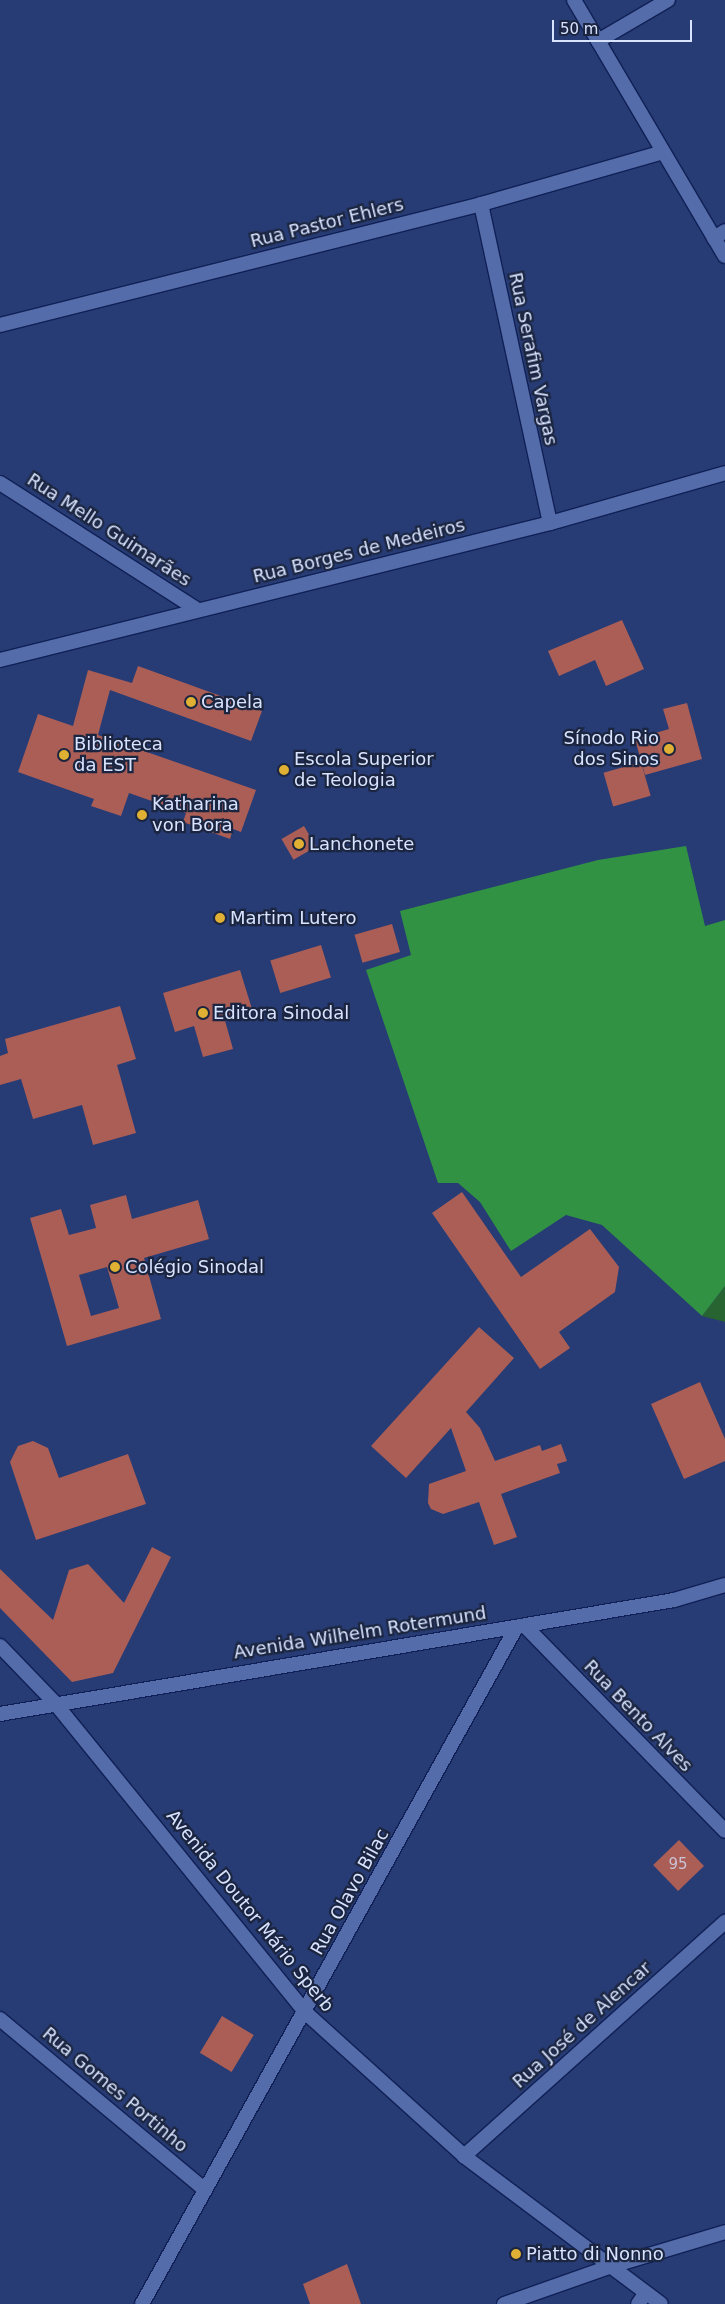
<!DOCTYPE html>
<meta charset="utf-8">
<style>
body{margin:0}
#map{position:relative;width:725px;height:2304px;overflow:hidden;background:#273b74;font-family:"DejaVu Sans",sans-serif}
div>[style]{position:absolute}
.green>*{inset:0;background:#286332}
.forest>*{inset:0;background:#319244}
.building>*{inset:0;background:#aa5e56;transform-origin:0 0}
.roads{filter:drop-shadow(1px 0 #102056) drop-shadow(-1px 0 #102056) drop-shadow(0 1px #102056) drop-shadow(0 -1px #102056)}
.minor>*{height:14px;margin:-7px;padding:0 7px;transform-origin:7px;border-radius:7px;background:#546ca9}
.tertiary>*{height:14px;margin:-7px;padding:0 7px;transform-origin:7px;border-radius:7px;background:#546ca9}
.dots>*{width:14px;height:14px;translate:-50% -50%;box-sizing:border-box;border:2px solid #1b253f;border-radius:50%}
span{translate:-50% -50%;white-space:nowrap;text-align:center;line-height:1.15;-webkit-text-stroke:4.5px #1b253f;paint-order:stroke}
.number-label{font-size:15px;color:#ccc2d5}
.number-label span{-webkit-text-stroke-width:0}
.street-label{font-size:18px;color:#d7e3ff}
.poi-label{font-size:18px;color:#d7e3ff}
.left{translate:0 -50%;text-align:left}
.right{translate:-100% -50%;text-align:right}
.scale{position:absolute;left:552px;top:20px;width:140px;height:22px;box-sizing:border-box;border:2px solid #d7e3ff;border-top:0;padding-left:6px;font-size:15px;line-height:18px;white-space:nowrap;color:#d7e3ff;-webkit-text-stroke:4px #1b253f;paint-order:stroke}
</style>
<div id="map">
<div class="green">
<div style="clip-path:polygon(725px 1286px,725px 1322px,702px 1316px)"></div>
</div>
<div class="forest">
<div style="clip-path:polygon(686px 846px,705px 926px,725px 920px,725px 1286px,702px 1316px,602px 1225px,566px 1215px,511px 1251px,480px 1202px,458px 1183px,438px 1183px,366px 970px,411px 955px,400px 911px,598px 860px)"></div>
</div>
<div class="building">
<div style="clip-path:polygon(622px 620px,644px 669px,606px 686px,595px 660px,559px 676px,548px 651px)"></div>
<div style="clip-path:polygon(138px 666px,262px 711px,251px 741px,110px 690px,98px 735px,256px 790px,241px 832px,233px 829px,230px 839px,183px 822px,186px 813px,129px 793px,121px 816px,91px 806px,94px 799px,18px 772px,38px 714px,73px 726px,88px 670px,132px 683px)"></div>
<div style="clip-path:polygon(687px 703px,702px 759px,645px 775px,635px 739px,669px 729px,663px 709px)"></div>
<div style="left:641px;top:762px;width:35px;height:39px;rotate:74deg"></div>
<div style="left:304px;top:826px;width:24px;height:26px;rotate:60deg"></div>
<div style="left:392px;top:924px;width:29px;height:39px;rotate:74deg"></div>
<div style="left:321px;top:945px;width:34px;height:53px;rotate:73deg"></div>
<div style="clip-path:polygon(240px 970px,252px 1009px,224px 1017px,233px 1049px,203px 1057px,194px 1026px,175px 1032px,163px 993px)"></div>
<div style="clip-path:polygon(120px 1006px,136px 1059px,117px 1065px,136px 1133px,93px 1145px,82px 1105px,33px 1119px,21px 1079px,0 1085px,0 1056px,8px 1053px,5px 1039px)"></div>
<div style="clip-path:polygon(462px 1192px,521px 1277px,590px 1229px,619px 1267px,615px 1292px,559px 1332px,570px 1348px,540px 1369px,432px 1213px)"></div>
<div style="clip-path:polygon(evenodd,126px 1195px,132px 1219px,198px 1200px,209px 1239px,144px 1258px,161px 1319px,67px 1346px,30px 1218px,61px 1209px,69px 1235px,96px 1228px,90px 1205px,126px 1195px,107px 1267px,119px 1308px,91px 1316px,79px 1275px,107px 1267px)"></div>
<div style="clip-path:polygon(479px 1327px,514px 1358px,466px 1412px,480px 1428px,495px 1461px,540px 1445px,542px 1451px,561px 1444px,567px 1461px,557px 1464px,560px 1473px,501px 1494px,517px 1537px,494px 1545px,479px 1502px,443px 1514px,431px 1509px,428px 1503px,429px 1484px,466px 1471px,451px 1428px,406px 1478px,371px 1446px)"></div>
<div style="clip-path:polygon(700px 1382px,725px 1439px,725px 1461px,684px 1479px,651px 1404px)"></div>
<div style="clip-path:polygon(33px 1441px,48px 1448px,59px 1478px,128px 1454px,146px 1504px,36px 1540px,10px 1462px,18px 1446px)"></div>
<div style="clip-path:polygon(152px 1547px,171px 1557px,113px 1673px,72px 1682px,0 1608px,0 1569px,53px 1620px,69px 1570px,88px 1564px,124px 1603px)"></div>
<div style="left:679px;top:1840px;width:36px;height:36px;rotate:46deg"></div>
<div style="left:222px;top:2016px;width:37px;height:43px;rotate:31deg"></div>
<div style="clip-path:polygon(347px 2264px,361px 2304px,310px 2304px,303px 2284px)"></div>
</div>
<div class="roads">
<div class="minor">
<div style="left:598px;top:41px;width:81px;rotate:-30.4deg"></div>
<div style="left:481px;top:204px;width:326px;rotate:77.8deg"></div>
<div style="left:714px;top:238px;width:13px;rotate:-32deg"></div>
<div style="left:0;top:325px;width:496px;rotate:-14.1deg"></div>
<div style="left:481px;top:204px;width:189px;rotate:-15.9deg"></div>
<div style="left:0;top:483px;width:235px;rotate:32.7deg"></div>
<div style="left:0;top:660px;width:567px;rotate:-13.99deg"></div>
<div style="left:550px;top:523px;width:182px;rotate:-15.9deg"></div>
<div style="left:525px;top:1626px;width:286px;rotate:45.7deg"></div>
<div style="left:0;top:2019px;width:267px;rotate:39.8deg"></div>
<div style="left:464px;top:2156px;width:351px;rotate:-41.9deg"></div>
<div style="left:142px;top:2304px;width:773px;rotate:-61.05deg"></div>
<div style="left:504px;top:2304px;width:114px;rotate:-19.4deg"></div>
<div style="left:612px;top:2266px;width:118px;rotate:-16.7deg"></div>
<div style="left:638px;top:2304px;width:12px;rotate:-55deg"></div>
</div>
<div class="tertiary">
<div style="left:574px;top:0;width:297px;rotate:59.5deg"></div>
<div style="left:0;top:1646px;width:79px;rotate:46deg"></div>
<div style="left:55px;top:1703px;width:399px;rotate:51deg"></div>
<div style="left:306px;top:2013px;width:213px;rotate:42.1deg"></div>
<div style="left:464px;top:2156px;width:246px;rotate:36.9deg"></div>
<div style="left:0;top:1714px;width:684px;rotate:-9.6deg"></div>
<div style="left:674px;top:1600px;width:53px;rotate:-16.4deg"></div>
</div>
</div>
<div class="dots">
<div style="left:191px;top:702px;background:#dfb034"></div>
<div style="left:669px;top:749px;background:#dfb034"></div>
<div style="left:64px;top:755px;background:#dfb034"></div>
<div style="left:284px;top:770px;background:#dfb034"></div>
<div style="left:142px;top:815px;background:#dfb034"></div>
<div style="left:299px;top:844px;background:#dfb034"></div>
<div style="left:220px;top:918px;background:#dfb034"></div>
<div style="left:203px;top:1013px;background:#dfb034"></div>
<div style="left:115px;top:1267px;background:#dfb034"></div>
<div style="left:516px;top:2254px;background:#dfb034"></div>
</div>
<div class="number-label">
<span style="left:678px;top:1865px">95</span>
</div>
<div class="street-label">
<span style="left:327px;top:223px;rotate:-14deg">Rua Pastor Ehlers</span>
<span style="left:533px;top:359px;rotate:78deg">Rua Serafim Vargas</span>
<span style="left:109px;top:530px;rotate:33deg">Rua Mello Guimarães</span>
<span style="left:359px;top:551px;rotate:-14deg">Rua Borges de Medeiros</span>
<span style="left:360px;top:1633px;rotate:-9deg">Avenida Wilhelm Rotermund</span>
<span style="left:638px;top:1716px;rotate:46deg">Rua Bento Alves</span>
<span style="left:350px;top:1892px;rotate:-61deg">Rua Olavo Bilac</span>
<span style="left:250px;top:1911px;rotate:51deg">Avenida Doutor Mário Sperb</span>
<span style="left:582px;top:2025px;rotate:-42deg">Rua José de Alencar</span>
<span style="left:115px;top:2090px;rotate:40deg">Rua Gomes Portinho</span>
</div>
<div class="poi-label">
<span class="left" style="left:201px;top:702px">Capela</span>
<span class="right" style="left:659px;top:749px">Sínodo Rio<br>dos Sinos</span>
<span class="left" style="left:74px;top:755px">Biblioteca<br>da EST</span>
<span class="left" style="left:294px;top:770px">Escola Superior<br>de Teologia</span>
<span class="left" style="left:152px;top:815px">Katharina<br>von Bora</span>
<span class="left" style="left:309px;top:844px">Lanchonete</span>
<span class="left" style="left:230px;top:918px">Martim Lutero</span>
<span class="left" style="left:213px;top:1013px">Editora Sinodal</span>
<span class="left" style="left:125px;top:1267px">Colégio Sinodal</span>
<span class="left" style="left:526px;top:2254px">Piatto di Nonno</span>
</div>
<div class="scale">50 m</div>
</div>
